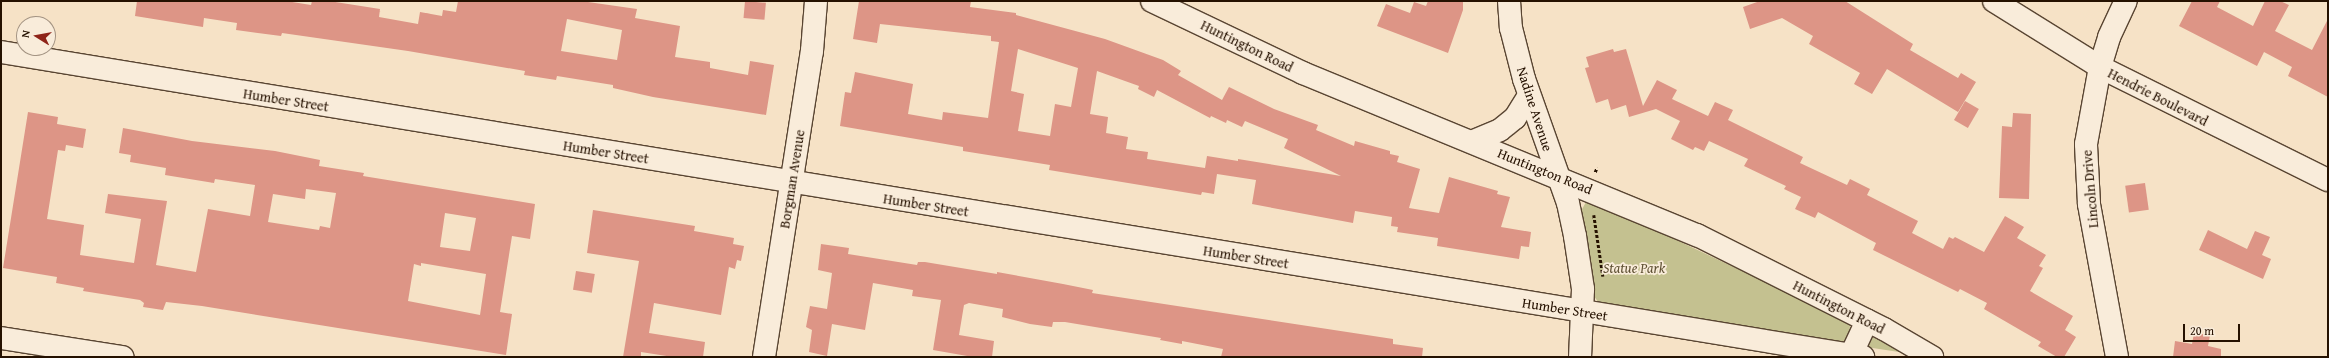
<!DOCTYPE html>
<style>
body{margin:0}
#map{position:relative;width:2329px;height:358px;overflow:hidden;background:#f6e2c6;font-family:"Gentium Book Plus",serif}
div>[style]{position:absolute}
.green>*{inset:0;background:#c4c190}
.building>*{inset:0;background:#dd9586;transform-origin:0 0}
.path>*{height:2.5px;margin-top:-1.25px;transform-origin:0;background:repeating-linear-gradient(90deg,#251100 0 3px,transparent 0 5px)}
.roads{filter:drop-shadow(1px 0 #594532) drop-shadow(-1px 0 #594532) drop-shadow(0 1px #594532) drop-shadow(0 -1px #594532)}
.minor>*{height:22px;margin:-11px;padding:0 11px;transform-origin:11px;border-radius:11px;background:#f9ecda}
span{translate:-50% -50%;white-space:nowrap;text-align:center;line-height:1.15;-webkit-text-stroke:3.5px #f9ecda;paint-order:stroke}
.street-label{font-size:14px;color:#251100}
.park-label{font-size:14px;color:#5d4f32;font-style:italic}
.frame{position:absolute;inset:0;border:2px solid #251100;pointer-events:none}
.north{position:absolute;left:16px;top:16px;width:40px;height:40px;box-sizing:border-box;background:#f9ecda;border:1px solid #a49483;border-radius:50%;rotate:281deg;font-size:11px;font-weight:700;line-height:16px;text-align:center;color:#251100}
.north::after{content:'';display:block;margin:auto;width:14px;height:18px;background:#8f2418;clip-path:polygon(50% 0,100% 100%,50% 72%,0 100%)}
.scale{position:absolute;left:2183px;top:324px;width:57px;height:18px;box-sizing:border-box;border:2px solid #251100;border-top:0;padding-left:5px;font-size:12px;line-height:14px;white-space:nowrap;color:#251100;-webkit-text-stroke:3px #f9ecda;paint-order:stroke}
</style>
<div id="map">
<div class="green">
<div style="clip-path:polygon(1594px 201px,1833px 314px,1850px 325px,1849px 339px,1840px 344px,1598px 302px,1594px 296px,1581px 211px,1586px 202px)"></div>
<div style="clip-path:polygon(1870px 336px,1898px 349px,1899px 352px,1866px 347px)"></div>
</div>
<div class="building">
<div style="clip-path:polygon(evenodd,137px 1px,286px 1px,311px 5px,312px 1px,329px 1px,380px 9px,379px 17px,418px 24px,420px 12px,442px 16px,443px 10px,456px 12px,458px 1px,581px 1px,637px 9px,635px 18px,680px 26px,675px 57px,710px 62px,710px 68px,748px 75px,750px 61px,774px 65px,766px 115px,653px 97px,613px 88px,613px 85px,557px 76px,556px 80px,524px 75px,525px 71px,408px 51px,282px 33px,281px 36px,236px 30px,237px 23px,204px 18px,203px 27px,135px 16px,137px 1px,567px 19px,622px 30px,617px 60px,561px 51px,567px 19px)"></div>
<div style="left:745px;top:1px;width:21px;height:17px;rotate:5deg"></div>
<div style="clip-path:polygon(evenodd,859px 1px,971px 1px,970px 7px,1016px 13px,1016px 15px,1105px 39px,1163px 60px,1181px 71px,1178px 75px,1222px 100px,1229px 87px,1274px 109px,1318px 125px,1316px 130px,1354px 146px,1355px 141px,1390px 151px,1390px 154px,1399px 156px,1397px 162px,1420px 169px,1409px 208px,1439px 213px,1449px 177px,1498px 191px,1497px 194px,1510px 197px,1501px 227px,1531px 232px,1529px 247px,1521px 246px,1519px 259px,1437px 246px,1438px 238px,1397px 232px,1398px 227px,1391px 226px,1392px 217px,1355px 211px,1353px 223px,1252px 204px,1256px 180px,1217px 174px,1214px 194px,1202px 192px,1201px 195px,1049px 170px,1050px 165px,963px 151px,963px 147px,840px 126px,845px 92px,851px 93px,855px 72px,913px 84px,908px 114px,942px 120px,943px 112px,988px 118px,999px 42px,991px 41px,991px 36px,880px 24px,877px 43px,853px 39px,859px 1px,1018px 49px,1078px 68px,1071px 107px,1055px 104px,1050px 136px,1018px 131px,1024px 94px,1011px 91px,1018px 49px,859px 1px,1097px 71px,1139px 86px,1138px 89px,1154px 97px,1157px 90px,1210px 118px,1211px 116px,1226px 123px,1227px 120px,1242px 127px,1245px 121px,1288px 139px,1284px 148px,1341px 176px,1238px 159px,1238px 161px,1207px 156px,1205px 168px,1147px 159px,1148px 152px,1126px 149px,1128px 137px,1106px 133px,1108px 117px,1090px 114px,1097px 71px)"></div>
<div style="clip-path:polygon(1428px 1px,1463px 1px,1463px 10px,1448px 53px,1377px 26px,1386px 4px,1410px 13px,1414px 2px,1426px 6px)"></div>
<div style="clip-path:polygon(1760px 1px,1845px 1px,1913px 44px,1910px 50px,1958px 78px,1961px 73px,1976px 82px,1958px 112px,1887px 69px,1872px 94px,1854px 84px,1860px 73px,1809px 44px,1813px 36px,1782px 18px,1750px 29px,1743px 7px)"></div>
<div style="clip-path:polygon(2192px 1px,2220px 1px,2217px 7px,2253px 26px,2265px 1px,2280px 1px,2289px 5px,2275px 31px,2312px 50px,2328px 19px,2328px 97px,2288px 76px,2292px 67px,2264px 52px,2257px 66px,2179px 26px)"></div>
<div style="clip-path:polygon(1613px 49px,1614px 52px,1626px 49px,1643px 106px,1657px 80px,1677px 90px,1672px 99px,1708px 116px,1715px 102px,1733px 110px,1728px 120px,1803px 157px,1800px 163px,1847px 185px,1850px 179px,1870px 189px,1867px 195px,1918px 221px,1912px 233px,1943px 249px,1949px 237px,1953px 239px,1955px 237px,1984px 252px,2005px 216px,2024px 227px,2017px 238px,2046px 255px,2039px 266px,2043px 268px,2030px 291px,2073px 316px,2065px 330px,2076px 337px,2064px 357px,2057px 357px,2038px 346px,2041px 342px,1984px 309px,1987px 303px,1960px 289px,1958px 292px,1873px 250px,1876px 243px,1818px 212px,1815px 218px,1795px 209px,1801px 197px,1784px 189px,1786px 186px,1744px 166px,1748px 159px,1709px 141px,1704px 151px,1695px 147px,1693px 150px,1671px 139px,1680px 121px,1656px 109px,1629px 117px,1626px 105px,1611px 110px,1608px 99px,1596px 103px,1585px 68px,1589px 67px,1586px 57px)"></div>
<div style="left:1965px;top:101px;width:16px;height:22px;rotate:30deg"></div>
<div style="clip-path:polygon(evenodd,28px 112px,58px 117px,57px 124px,86px 129px,83px 148px,66px 145px,65px 151px,58px 150px,47px 219px,84px 225px,80px 255px,134px 263px,141px 219px,105px 213px,108px 194px,167px 201px,156px 265px,196px 272px,208px 209px,250px 216px,255px 185px,215px 179px,214px 183px,165px 175px,166px 168px,130px 162px,131px 155px,119px 153px,123px 128px,192px 141px,275px 151px,320px 160px,319px 166px,364px 173px,363px 176px,535px 204px,530px 239px,512px 236px,500px 312px,512px 314px,506px 355px,202px 306px,166px 302px,163px 310px,143px 307px,144px 303px,140px 300px,83px 291px,84px 288px,56px 283px,57px 277px,3px 268px,28px 112px,306px 189px,336px 193px,330px 228px,320px 226px,319px 230px,268px 222px,273px 194px,305px 199px,306px 189px,28px 112px,445px 213px,476px 218px,470px 251px,440px 247px,445px 213px,28px 112px,421px 263px,486px 274px,480px 315px,408px 301px,414px 264px,421px 266px,421px 263px)"></div>
<div style="clip-path:polygon(2013px 113px,2031px 114px,2029px 199px,1999px 198px,2002px 126px,2012px 127px)"></div>
<div style="left:2145px;top:183px;width:27px;height:20px;rotate:82deg"></div>
<div style="clip-path:polygon(593px 210px,695px 226px,694px 231px,734px 238px,733px 244px,744px 246px,741px 261px,737px 260px,735px 269px,729px 267px,721px 315px,654px 303px,649px 333px,705px 342px,703px 357px,673px 357px,641px 352px,641px 357px,623px 357px,639px 261px,587px 253px)"></div>
<div style="clip-path:polygon(2208px 230px,2247px 249px,2255px 231px,2270px 237px,2262px 255px,2271px 259px,2263px 279px,2199px 250px)"></div>
<div style="clip-path:polygon(821px 244px,849px 248px,848px 254px,917px 265px,918px 262px,925px 262px,997px 274px,997px 272px,1063px 284px,1093px 290px,1092px 293px,1393px 339px,1393px 344px,1423px 348px,1422px 357px,1221px 357px,1223px 349px,1182px 341px,1182px 344px,1160px 340px,1161px 338px,1065px 322px,1053px 322px,1052px 327px,1030px 324px,1002px 317px,1003px 309px,969px 303px,964px 305px,959px 335px,994px 341px,992px 357px,973px 357px,933px 350px,941px 300px,912px 296px,913px 290px,873px 283px,865px 330px,832px 324px,827px 356px,809px 352px,812px 330px,806px 327px,810px 306px,827px 309px,832px 273px,818px 270px)"></div>
<div style="left:576px;top:271px;width:19px;height:19px;rotate:9deg"></div>
<div style="clip-path:polygon(2194px 333px,2210px 335px,2208px 346px,2221px 349px,2221px 357px,2173px 357px,2175px 341px,2192px 344px)"></div>
</div>
<div class="path">
<div style="left:1595px;top:172px;width:5px;rotate:-68deg"></div>
<div style="left:1594px;top:215px;width:62px;rotate:81.6deg"></div>
</div>
<div class="roads">
<div class="minor">
<div style="left:1152px;top:1px;width:167px;rotate:25.5deg"></div>
<div style="left:1303px;top:73px;width:426px;rotate:22.4deg"></div>
<div style="left:1697px;top:235px;width:209px;rotate:26.7deg"></div>
<div style="left:1884px;top:329px;width:56px;rotate:30.3deg"></div>
<div style="left:1509px;top:1px;width:27px;rotate:86deg"></div>
<div style="left:1511px;top:28px;width:53px;rotate:75.7deg"></div>
<div style="left:1524px;top:79px;width:132px;rotate:70.5deg"></div>
<div style="left:1568px;top:203px;width:34px;rotate:78deg"></div>
<div style="left:1575px;top:236px;width:54px;rotate:81.4deg"></div>
<div style="left:1583px;top:289px;width:68px;rotate:92.5deg"></div>
<div style="left:1994px;top:1px;width:125px;rotate:31.9deg"></div>
<div style="left:2100px;top:67px;width:254px;rotate:26.4deg"></div>
<div style="left:1px;top:52px;width:1887px;rotate:9.3deg"></div>
<div style="left:1474px;top:141px;width:28px;rotate:-23deg"></div>
<div style="left:1500px;top:130px;width:19px;rotate:-39deg"></div>
<div style="left:1515px;top:118px;width:26px;rotate:-58deg"></div>
<div style="left:1px;top:338px;width:123px;rotate:8.9deg"></div>
<div style="left:1851px;top:355px;width:38px;rotate:-65deg"></div>
<div style="left:764px;top:357px;width:310px;rotate:-81.1deg"></div>
<div style="left:812px;top:51px;width:50px;rotate:-85.4deg"></div>
<div style="left:2117px;top:357px;width:156px;rotate:-100.4deg"></div>
<div style="left:2089px;top:204px;width:60px;rotate:-92.9deg"></div>
<div style="left:2086px;top:144px;width:78px;rotate:-79.7deg"></div>
<div style="left:2100px;top:67px;width:31px;rotate:-73deg"></div>
<div style="left:2109px;top:37px;width:40px;rotate:-65deg"></div>
</div>
</div>
<div class="street-label">
<span style="left:1247px;top:46px;rotate:26deg">Huntington Road</span>
<span style="left:2158px;top:97px;rotate:27deg">Hendrie Boulevard</span>
<span style="left:286px;top:100px;rotate:9deg">Humber Street</span>
<span style="left:1535px;top:109px;rotate:72deg">Nadine Avenue</span>
<span style="left:606px;top:152px;rotate:9deg">Humber Street</span>
<span style="left:1545px;top:171px;rotate:22deg">Huntington Road</span>
<span style="left:792px;top:179px;rotate:-81deg">Borgman Avenue</span>
<span style="left:2090px;top:189px;rotate:-95deg">Lincoln Drive</span>
<span style="left:926px;top:205px;rotate:9deg">Humber Street</span>
<span style="left:1246px;top:257px;rotate:9deg">Humber Street</span>
<span style="left:1839px;top:307px;rotate:27deg">Huntington Road</span>
<span style="left:1565px;top:309px;rotate:9deg">Humber Street</span>
</div>
<div class="park-label">
<span style="left:1634px;top:268px">Statue Park</span>
</div>
<div class="frame"></div>
<div class="north">N</div>
<div class="scale">20 m</div>
</div>
